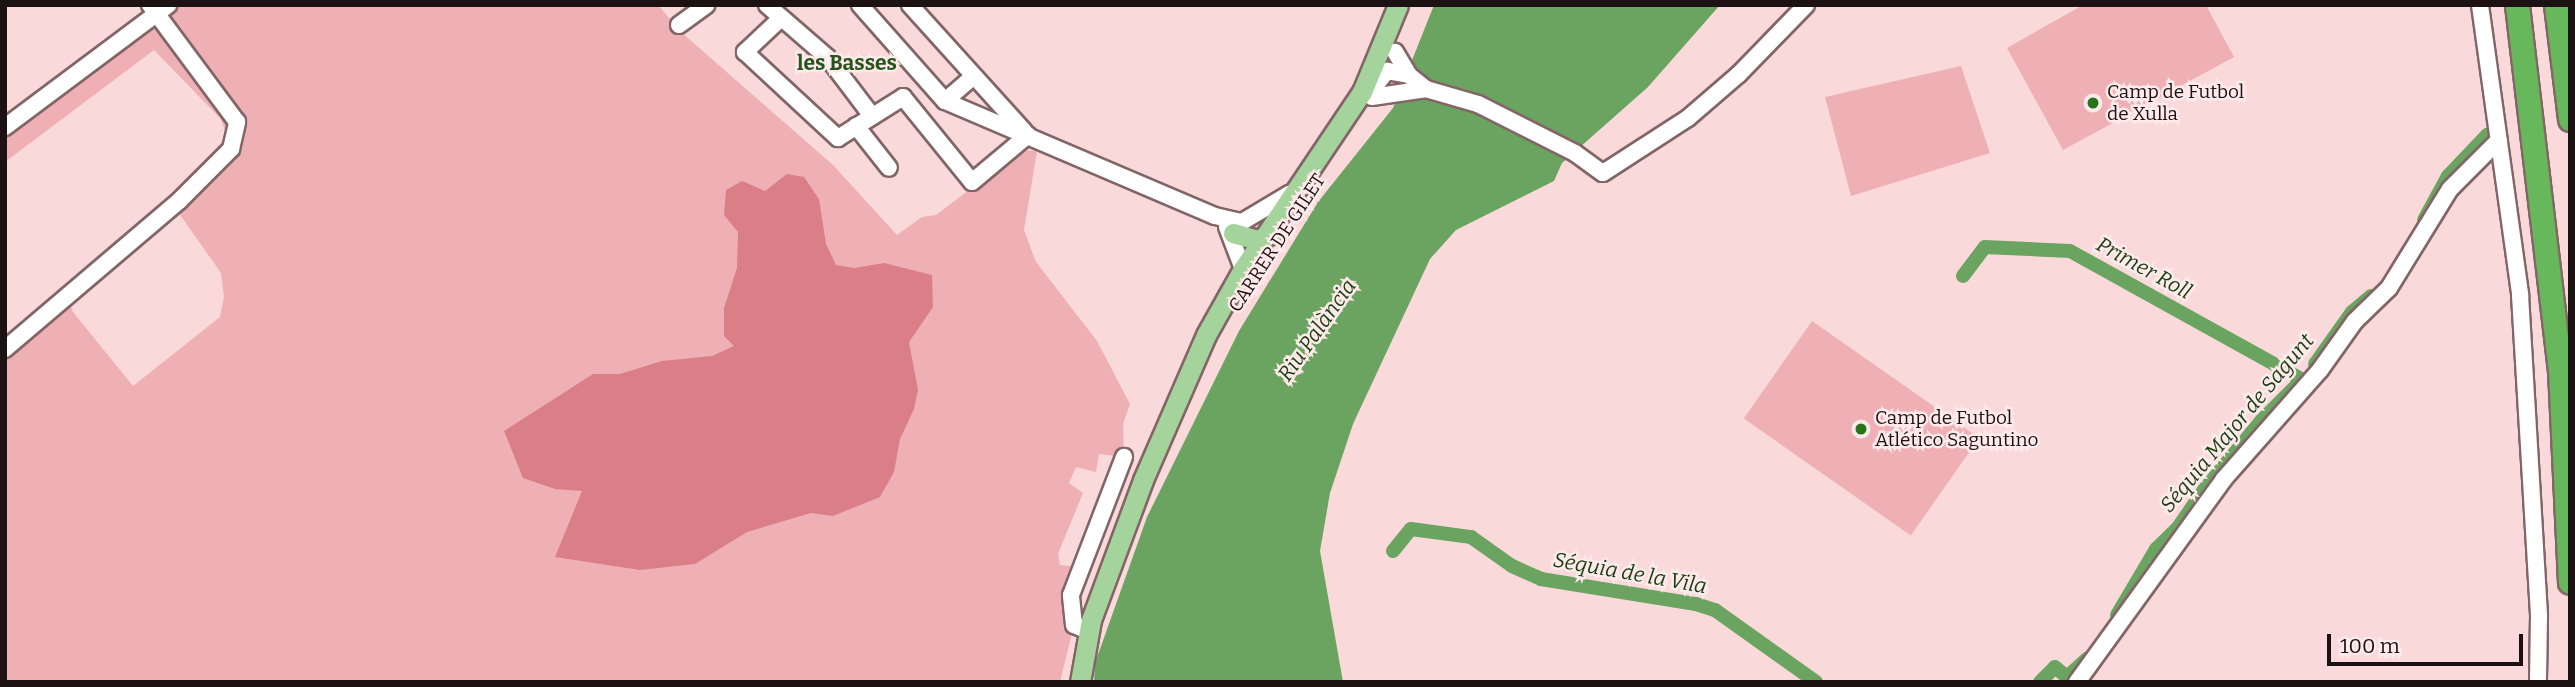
<!DOCTYPE html>
<meta charset="utf-8">
<style>
body{margin:0}
#map{position:relative;width:2575px;height:687px;overflow:hidden;background:#fad9db;font-family:Bitter,serif}
div>[style]{position:absolute}
.green>*{inset:0;background:#eeb0b4;transform-origin:0 0}
.forest>*{inset:0;background:#da7f87}
.water>*{inset:0;background:#6ba461}
.canal>*{height:14px;margin:-7px;padding:0 7px;transform-origin:7px;border-radius:7px;background:#6ba461}
.roads{filter:drop-shadow(2px 0 #826667) drop-shadow(-2px 0 #826667) drop-shadow(0 2px #826667) drop-shadow(0 -2px #826667)}
.minor>*{height:16px;margin:-8px;padding:0 8px;transform-origin:8px;border-radius:8px;background:#fff}
.major>*{height:19px;margin:-9.5px;padding:0 9.5px;transform-origin:9.5px;border-radius:9.5px;background:#a4d49c}
.highway>*{height:23px;margin:-11.5px;padding:0 11.5px;transform-origin:11.5px;border-radius:11.5px;background:#67b85a}
.dots>*{width:19px;height:19px;translate:-50% -50%;box-sizing:border-box;border:4px solid #ffeaeb;border-radius:50%}
span{translate:-50% -50%;white-space:nowrap;text-align:center;line-height:1.15;-webkit-text-stroke:5px #ffeaeb;paint-order:stroke}
.poi-label{font-size:19px;color:#1d1213}
.left{translate:0 -50%;text-align:left}
.street-label{font-size:19px;color:#1d1213}
.neighbourhood-label{font-size:21px;color:#25541d;font-weight:700}
.water-label{font-size:21px;color:#173f11;font-style:italic}
.frame{position:absolute;inset:0;border:7px solid #1d1213;pointer-events:none}
.scale{position:absolute;left:2327px;top:634px;width:196px;height:32px;box-sizing:border-box;border:4px solid #1d1213;border-top:0;padding-left:9px;font-size:21px;line-height:24px;white-space:nowrap;color:#1d1213;-webkit-text-stroke:5px #ffeaeb;paint-order:stroke}
</style>
<div id="map">
<div class="green">
<div style="clip-path:polygon(168px 5px,658px 5px,681px 32px,833px 165px,897px 235px,922px 217px,936px 215px,1022px 150px,1037px 151px,1024px 230px,1036px 262px,1097px 341px,1130px 404px,1123px 424px,1124px 457px,1099px 454px,1096px 472px,1076px 467px,1069px 483px,1083px 493px,1058px 554px,1060px 565px,1079px 567px,1074px 625px,1060px 682px,5px 682px,5px 349px,67px 296px,73px 312px,133px 386px,220px 317px,224px 297px,221px 273px,176px 209px,231px 149px,221px 119px,154px 50px,5px 162px,5px 127px)"></div>
<div style="clip-path:polygon(2083px 5px,2206px 5px,2234px 57px,2063px 150px,2007px 48px)"></div>
<div style="clip-path:polygon(1961px 66px,1990px 153px,1851px 196px,1825px 97px)"></div>
<div style="left:1812px;top:321px;width:204px;height:119px;rotate:35deg"></div>
</div>
<div class="forest">
<div style="clip-path:polygon(787px 174px,804px 177px,819px 199px,826px 244px,836px 265px,854px 268px,884px 263px,932px 275px,933px 307px,909px 342px,918px 390px,914px 409px,900px 439px,894px 472px,880px 497px,833px 516px,811px 513px,747px 532px,695px 564px,640px 570px,555px 557px,582px 491px,555px 489px,523px 478px,504px 431px,593px 374px,620px 374px,662px 361px,712px 356px,734px 346px,724px 336px,724px 308px,737px 268px,738px 232px,724px 215px,726px 190px,742px 181px,765px 191px)"></div>
</div>
<div class="water">
<div style="clip-path:polygon(1434px 5px,1720px 5px,1648px 87px,1562px 163px,1554px 181px,1456px 230px,1430px 259px,1353px 424px,1330px 493px,1320px 551px,1343px 682px,1094px 682px,1095px 663px,1147px 517px,1239px 331px,1318px 202px,1393px 108px)"></div>
</div>
<div class="canal">
<div style="left:2424px;top:220px;width:50px;rotate:-61.4deg"></div>
<div style="left:2448px;top:176px;width:57px;rotate:-46.4deg"></div>
<div style="left:1963px;top:276px;width:36px;rotate:-53deg"></div>
<div style="left:1985px;top:247px;width:85px;rotate:2.7deg"></div>
<div style="left:2070px;top:251px;width:266px;rotate:29deg"></div>
<div style="left:2315px;top:364px;width:64px;rotate:-54.6deg"></div>
<div style="left:2352px;top:312px;width:25px;rotate:-40deg"></div>
<div style="left:1393px;top:551px;width:28px;rotate:-51deg"></div>
<div style="left:1411px;top:529px;width:61px;rotate:7.6deg"></div>
<div style="left:1471px;top:537px;width:50px;rotate:35.3deg"></div>
<div style="left:1512px;top:566px;width:32px;rotate:24deg"></div>
<div style="left:1541px;top:579px;width:157px;rotate:9.2deg"></div>
<div style="left:1696px;top:604px;width:20px;rotate:18deg"></div>
<div style="left:1715px;top:610px;width:124px;rotate:35.5deg"></div>
<div style="left:2117px;top:615px;width:77px;rotate:-59.4deg"></div>
<div style="left:2156px;top:549px;width:29px;rotate:-44deg"></div>
<div style="left:2177px;top:529px;width:47px;rotate:-55.3deg"></div>
<div style="left:2204px;top:490px;width:89px;rotate:-50.4deg"></div>
<div style="left:2261px;top:421px;width:55px;rotate:-45deg"></div>
<div style="left:2040px;top:682px;width:21px;rotate:-45deg"></div>
<div style="left:2055px;top:667px;width:16px;rotate:40deg"></div>
<div style="left:2067px;top:677px;width:28px;rotate:-42deg"></div>
</div>
<div class="roads">
<div class="minor">
<div style="left:767px;top:5px;width:81px;rotate:41deg"></div>
<div style="left:828px;top:58px;width:73px;rotate:52.8deg"></div>
<div style="left:860px;top:5px;width:128px;rotate:48.5deg"></div>
<div style="left:945px;top:101px;width:293px;rotate:23.1deg"></div>
<div style="left:1215px;top:216px;width:28px;rotate:13deg"></div>
<div style="left:1242px;top:222px;width:55px;rotate:-30.8deg"></div>
<div style="left:910px;top:5px;width:170px;rotate:47.9deg"></div>
<div style="left:2480px;top:5px;width:293px;rotate:82.1deg"></div>
<div style="left:2520px;top:295px;width:322px;rotate:86.6deg"></div>
<div style="left:2539px;top:616px;width:66px;rotate:90.9deg"></div>
<div style="left:779px;top:20px;width:47px;rotate:136.7deg"></div>
<div style="left:745px;top:52px;width:127px;rotate:42.8deg"></div>
<div style="left:838px;top:138px;width:77px;rotate:-32.2deg"></div>
<div style="left:903px;top:97px;width:109px;rotate:50.9deg"></div>
<div style="left:972px;top:182px;width:73px;rotate:-40deg"></div>
<div style="left:679px;top:25px;width:34px;rotate:-36deg"></div>
<div style="left:1426px;top:89px;width:54px;rotate:16.1deg"></div>
<div style="left:1478px;top:104px;width:109px;rotate:26.8deg"></div>
<div style="left:1575px;top:153px;width:34px;rotate:36deg"></div>
<div style="left:1603px;top:173px;width:101px;rotate:-32.9deg"></div>
<div style="left:1688px;top:118px;width:67px;rotate:-40.8deg"></div>
<div style="left:1739px;top:74px;width:96px;rotate:-45.8deg"></div>
<div style="left:1368px;top:95px;width:31px;rotate:-52deg"></div>
<div style="left:1387px;top:71px;width:22px;rotate:10deg"></div>
<div style="left:1372px;top:97px;width:55px;rotate:-8.4deg"></div>
<div style="left:1426px;top:89px;width:22px;rotate:-141deg"></div>
<div style="left:1409px;top:75px;width:27px;rotate:-121deg"></div>
<div style="left:945px;top:101px;width:37px;rotate:-41deg"></div>
<div style="left:856px;top:126px;width:53px;rotate:51.8deg"></div>
<div style="left:5px;top:127px;width:204px;rotate:-36.8deg"></div>
<div style="left:1227px;top:227px;width:45px;rotate:69.1deg"></div>
<div style="left:5px;top:349px;width:228px;rotate:-40.4deg"></div>
<div style="left:179px;top:201px;width:74px;rotate:-45deg"></div>
<div style="left:231px;top:149px;width:28px;rotate:-77deg"></div>
<div style="left:237px;top:122px;width:146px;rotate:-126.6deg"></div>
<div style="left:1089px;top:631px;width:16px;rotate:-158deg"></div>
<div style="left:1074px;top:625px;width:30px;rotate:-96deg"></div>
<div style="left:1071px;top:595px;width:148px;rotate:-69deg"></div>
<div style="left:2077px;top:682px;width:249px;rotate:-54.1deg"></div>
<div style="left:2223px;top:480px;width:147px;rotate:-48.6deg"></div>
<div style="left:2320px;top:370px;width:60px;rotate:-54.5deg"></div>
<div style="left:2355px;top:321px;width:47px;rotate:-44.1deg"></div>
<div style="left:2389px;top:288px;width:116px;rotate:-58.4deg"></div>
<div style="left:2450px;top:189px;width:69px;rotate:-45deg"></div>
</div>
<div class="major">
<div style="left:1233px;top:233px;width:25px;rotate:16deg"></div>
<div style="left:1257px;top:240px;width:17px;rotate:-24deg"></div>
<div style="left:1080px;top:682px;width:63px;rotate:-79.9deg"></div>
<div style="left:1091px;top:620px;width:149px;rotate:-69.6deg"></div>
<div style="left:1143px;top:480px;width:158px;rotate:-66.5deg"></div>
<div style="left:1206px;top:335px;width:76px;rotate:-60.7deg"></div>
<div style="left:1243px;top:269px;width:213px;rotate:-56.1deg"></div>
<div style="left:1362px;top:92px;width:94px;rotate:-67.5deg"></div>
</div>
<div class="highway">
<div style="left:2517px;top:5px;width:368px;rotate:83.3deg"></div>
<div style="left:2560px;top:370px;width:212px;rotate:87.3deg"></div>
<div style="left:2556px;top:5px;width:115px;rotate:83deg"></div>
</div>
</div>
<div class="dots">
<div style="left:2093px;top:103px;background:#28741b"></div>
<div style="left:1861px;top:429px;background:#28741b"></div>
</div>
<div class="poi-label">
<span class="left" style="left:2107px;top:103px">Camp de Futbol<br>de Xulla</span>
<span class="left" style="left:1875px;top:429px">Camp de Futbol<br>Atlético Saguntino</span>
</div>
<div class="street-label">
<span style="left:1277px;top:243px;rotate:-57deg">CARRER DE GILET</span>
</div>
<div class="neighbourhood-label">
<span style="left:847px;top:63px">les Basses</span>
</div>
<div class="water-label">
<span style="left:2144px;top:268px;rotate:29deg">Primer Roll</span>
<span style="left:1317px;top:330px;rotate:-55deg">Riu Palància</span>
<span style="left:2237px;top:423px;rotate:-50deg">Séquia Major de Sagunt</span>
<span style="left:1630px;top:573px;rotate:10deg">Séquia de la Vila</span>
</div>
<div class="frame"></div>
<div class="scale">100 m</div>
</div>
